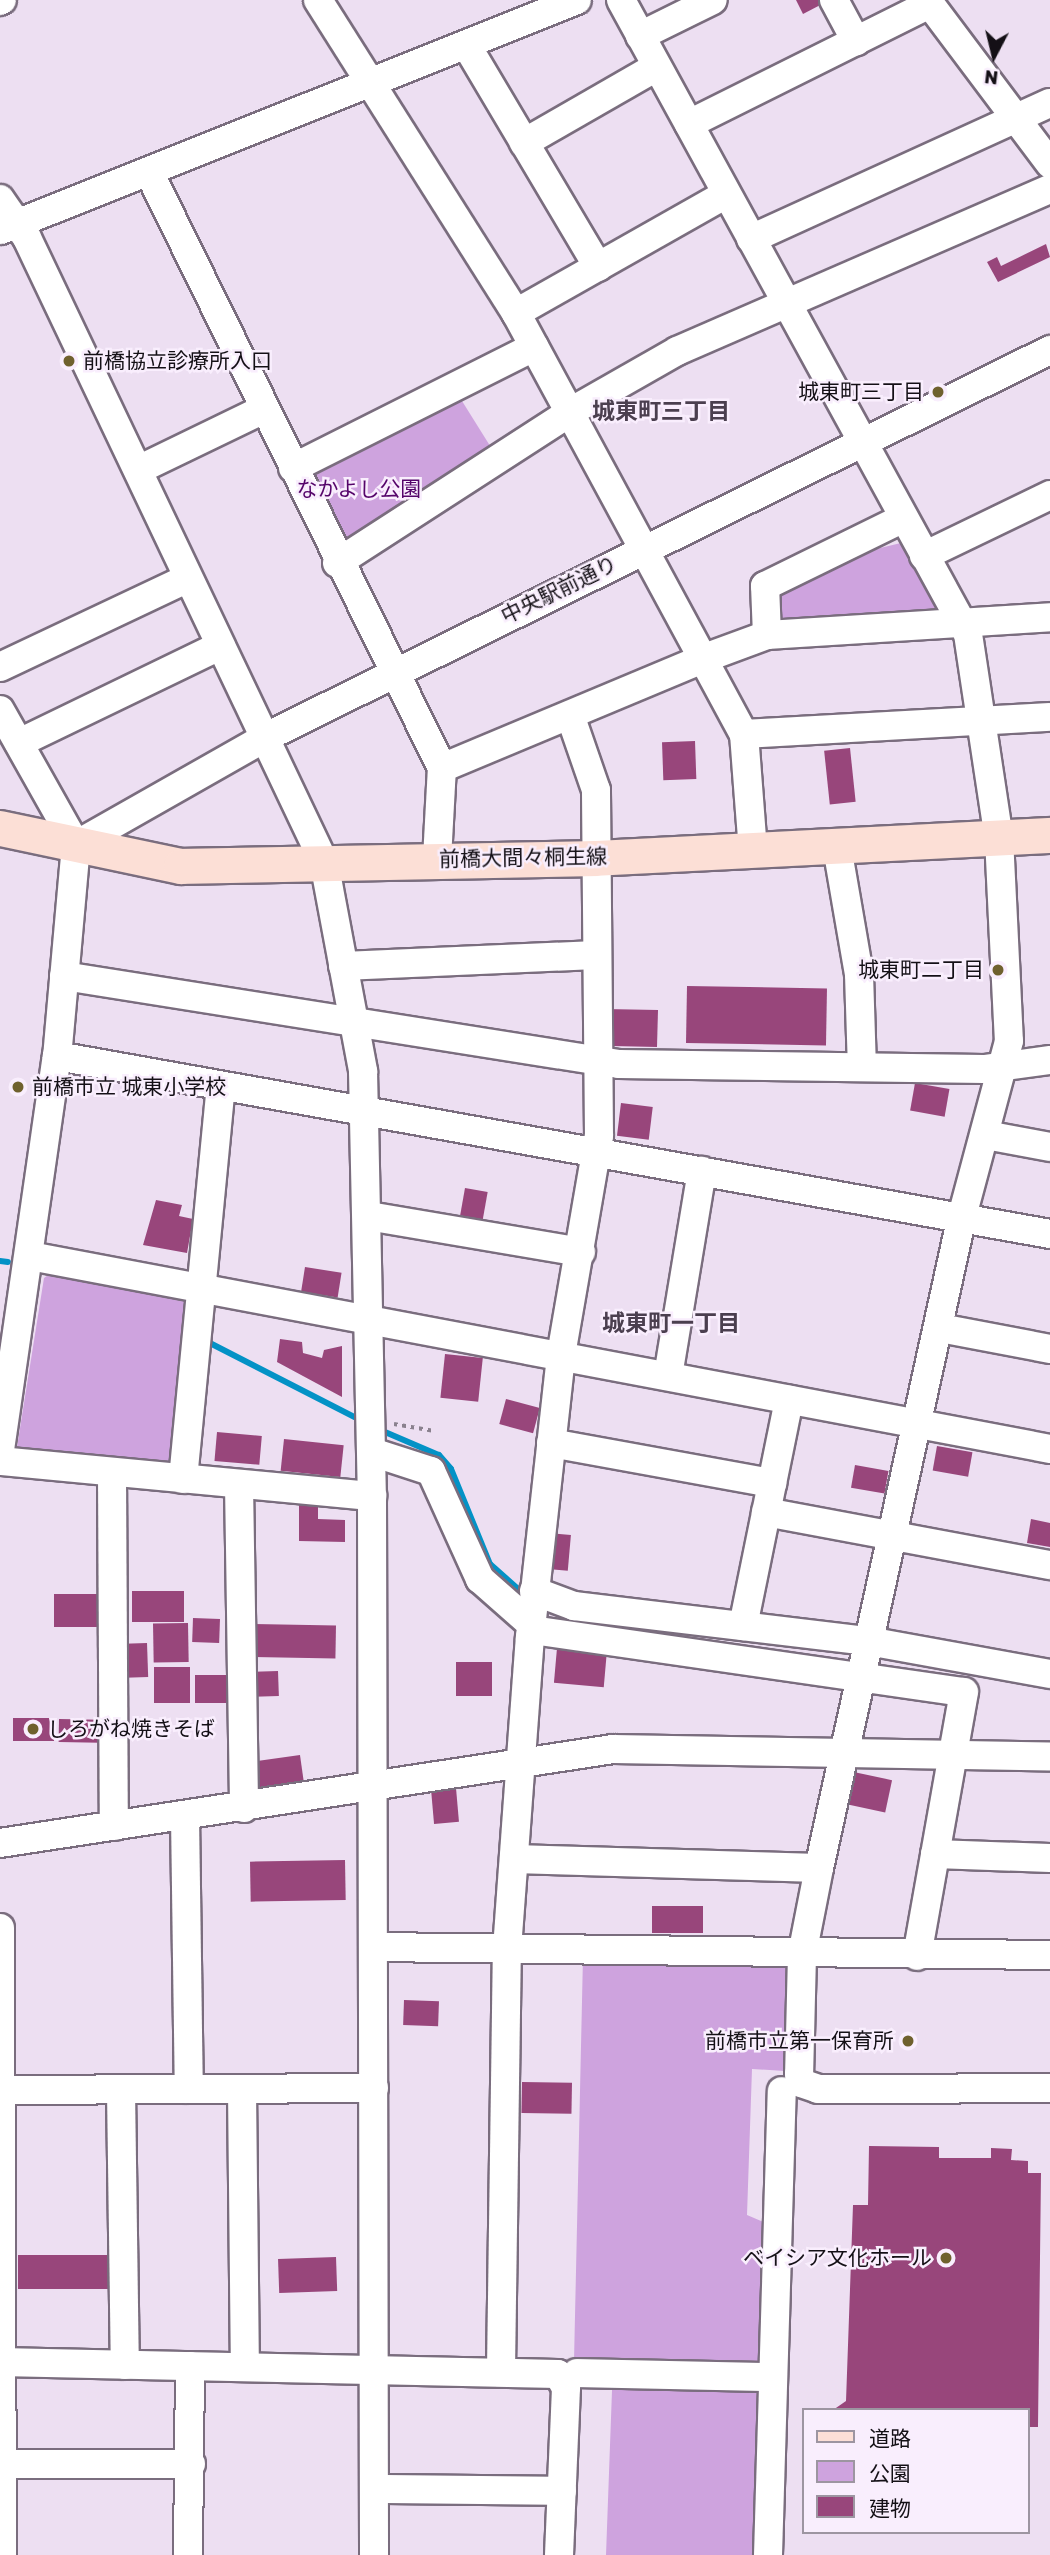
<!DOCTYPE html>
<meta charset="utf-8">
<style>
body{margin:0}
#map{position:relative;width:1050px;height:2555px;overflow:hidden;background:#eddff2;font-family:Rubik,"Noto Sans JP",sans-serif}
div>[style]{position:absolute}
.green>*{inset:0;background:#cea3de}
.stream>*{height:6px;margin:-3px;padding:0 3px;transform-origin:3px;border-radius:3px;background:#0392c6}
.building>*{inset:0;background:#98467b;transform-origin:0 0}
.path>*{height:3.5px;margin-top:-1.75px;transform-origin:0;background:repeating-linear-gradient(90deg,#8a818e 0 3.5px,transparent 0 8.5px)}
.roads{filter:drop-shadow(2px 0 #7a6d7e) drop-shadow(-2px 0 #7a6d7e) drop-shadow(0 2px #7a6d7e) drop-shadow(0 -2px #7a6d7e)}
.minor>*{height:28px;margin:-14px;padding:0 14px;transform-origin:14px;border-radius:14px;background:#fff}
.major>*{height:35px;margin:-17.5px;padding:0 17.5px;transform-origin:17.5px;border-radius:17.5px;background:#fcdfd6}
.dots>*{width:19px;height:19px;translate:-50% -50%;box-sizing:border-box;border:4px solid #f9eefd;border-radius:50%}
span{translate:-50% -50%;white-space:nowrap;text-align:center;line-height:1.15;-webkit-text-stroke:5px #f9eefd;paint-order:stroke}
.poi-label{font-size:21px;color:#141016}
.left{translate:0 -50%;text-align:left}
.right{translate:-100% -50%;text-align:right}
.park-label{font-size:21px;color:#55056a}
.street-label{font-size:21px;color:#141016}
.neighbourhood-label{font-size:23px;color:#4b3f4f;font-weight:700}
.legend{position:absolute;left:802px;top:2408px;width:228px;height:126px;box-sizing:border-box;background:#f9eefd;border:2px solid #9d95a1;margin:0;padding:9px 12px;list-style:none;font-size:21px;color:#141016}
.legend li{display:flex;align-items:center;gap:14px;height:35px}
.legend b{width:35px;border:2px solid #9d95a1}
.north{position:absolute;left:959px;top:21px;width:70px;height:70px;-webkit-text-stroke:5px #f9eefd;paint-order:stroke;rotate:187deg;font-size:19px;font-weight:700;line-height:28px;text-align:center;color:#141016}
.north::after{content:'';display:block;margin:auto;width:24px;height:32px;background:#141016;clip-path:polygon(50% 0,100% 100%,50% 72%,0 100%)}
</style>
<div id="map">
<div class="green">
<div style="clip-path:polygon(457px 393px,492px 449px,352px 542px,339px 542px,309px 479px,313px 467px)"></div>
<div style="clip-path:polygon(872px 541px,876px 549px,905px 542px,941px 607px,934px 616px,775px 626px,770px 589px)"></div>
<div style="clip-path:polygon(54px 1271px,186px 1294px,175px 1462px,166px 1469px,23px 1457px,17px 1447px,44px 1278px)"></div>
<div style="clip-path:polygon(583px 1956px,788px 1959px,785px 2071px,752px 2069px,747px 2215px,768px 2224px,760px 2555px,606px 2555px,613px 2363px,574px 2361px)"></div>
</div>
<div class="stream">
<div style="left:0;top:1261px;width:8px;rotate:7deg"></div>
<div style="left:204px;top:1340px;width:178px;rotate:27.1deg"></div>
<div style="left:378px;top:1429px;width:66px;rotate:23.1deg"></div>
<div style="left:439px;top:1455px;width:18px;rotate:49deg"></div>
<div style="left:451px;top:1469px;width:103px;rotate:67.7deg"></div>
<div style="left:490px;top:1564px;width:50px;rotate:41.7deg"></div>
</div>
<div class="building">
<div style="clip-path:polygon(796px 0,825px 0,826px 2px,803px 14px)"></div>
<div style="clip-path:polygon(1046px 244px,1050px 257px,998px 282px,987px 262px,997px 257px,1001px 266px)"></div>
<div style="left:695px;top:741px;width:38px;height:33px;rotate:88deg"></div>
<div style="left:850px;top:748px;width:54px;height:26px;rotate:84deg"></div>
<div style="left:687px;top:986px;width:140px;height:57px;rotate:1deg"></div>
<div style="clip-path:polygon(605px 1009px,658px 1010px,657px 1047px,612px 1046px)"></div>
<div style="left:915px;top:1083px;width:35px;height:28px;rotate:10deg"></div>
<div style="left:621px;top:1103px;width:32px;height:33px;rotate:7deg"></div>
<div style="left:465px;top:1188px;width:23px;height:28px;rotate:10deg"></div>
<div style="clip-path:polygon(156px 1200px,182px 1205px,179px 1216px,193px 1219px,187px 1253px,143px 1245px)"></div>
<div style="left:305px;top:1267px;width:37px;height:25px;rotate:9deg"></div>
<div style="clip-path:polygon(280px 1339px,302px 1342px,303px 1353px,322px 1358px,324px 1350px,342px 1346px,342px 1397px,277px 1362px)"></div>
<div style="left:445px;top:1354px;width:38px;height:44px;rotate:6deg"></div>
<div style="left:506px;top:1399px;width:35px;height:26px;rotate:15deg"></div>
<div style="left:217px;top:1432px;width:45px;height:29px;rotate:5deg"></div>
<div style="left:284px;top:1439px;width:60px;height:32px;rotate:6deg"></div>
<div style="left:937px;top:1446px;width:36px;height:25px;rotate:10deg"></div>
<div style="left:855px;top:1465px;width:34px;height:23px;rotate:10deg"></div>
<div style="clip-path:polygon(299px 1501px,318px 1501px,318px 1519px,345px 1520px,345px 1542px,299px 1541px)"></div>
<div style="clip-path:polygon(1031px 1519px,1050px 1523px,1050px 1547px,1027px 1543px)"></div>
<div style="left:548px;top:1533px;width:23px;height:36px;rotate:5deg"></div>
<div style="left:132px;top:1591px;width:52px;height:31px"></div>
<div style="left:54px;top:1594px;width:46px;height:33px"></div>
<div style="left:193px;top:1618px;width:27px;height:24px;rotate:2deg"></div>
<div style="left:188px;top:1623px;width:39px;height:35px;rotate:89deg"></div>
<div style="left:251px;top:1624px;width:85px;height:33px;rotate:1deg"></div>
<div style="left:147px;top:1643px;width:34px;height:31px;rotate:88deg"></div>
<div style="left:557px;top:1648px;width:50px;height:35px;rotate:5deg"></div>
<div style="left:492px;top:1662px;width:34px;height:36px;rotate:90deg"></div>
<div style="left:154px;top:1667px;width:36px;height:36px"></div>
<div style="left:278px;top:1671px;width:25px;height:28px;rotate:88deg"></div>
<div style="left:195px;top:1675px;width:32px;height:28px"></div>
<div style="left:13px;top:1718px;width:41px;height:23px"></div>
<div style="left:59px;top:1719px;width:41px;height:23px;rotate:1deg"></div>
<div style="left:300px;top:1755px;width:27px;height:45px;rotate:82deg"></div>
<div style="left:849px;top:1771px;width:44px;height:33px;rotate:12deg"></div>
<div style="left:456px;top:1788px;width:34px;height:25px;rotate:85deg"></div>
<div style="left:345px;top:1860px;width:40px;height:95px;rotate:89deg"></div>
<div style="left:652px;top:1906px;width:51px;height:27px"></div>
<div style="left:404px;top:2000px;width:35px;height:25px;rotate:2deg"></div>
<div style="left:522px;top:2082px;width:50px;height:31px;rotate:1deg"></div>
<div style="clip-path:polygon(869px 2146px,939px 2147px,939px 2158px,991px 2158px,991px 2148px,1012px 2149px,1011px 2160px,1028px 2161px,1028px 2173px,1041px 2173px,1038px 2427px,1027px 2427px,1027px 2410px,833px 2410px,846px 2401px,853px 2205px,868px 2205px)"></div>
<div style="left:18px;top:2255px;width:92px;height:34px"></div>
<div style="left:336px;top:2257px;width:34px;height:58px;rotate:88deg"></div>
</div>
<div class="path">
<div style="left:394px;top:1424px;width:41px;rotate:9.9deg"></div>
</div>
<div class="roads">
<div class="minor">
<div style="left:318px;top:0;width:370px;rotate:57.7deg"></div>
<div style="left:516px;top:313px;width:479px;rotate:61.6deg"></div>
<div style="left:744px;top:734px;width:116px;rotate:85.6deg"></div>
<div style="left:621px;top:0;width:723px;rotate:61.31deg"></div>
<div style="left:968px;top:634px;width:206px;rotate:81.4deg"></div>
<div style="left:999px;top:838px;width:203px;rotate:87.2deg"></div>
<div style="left:1009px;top:1041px;width:181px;rotate:105deg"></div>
<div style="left:962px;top:1216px;width:667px;rotate:102.37deg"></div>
<div style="left:819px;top:1868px;width:89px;rotate:101.1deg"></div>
<div style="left:802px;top:1955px;width:119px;rotate:91.4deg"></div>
<div style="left:799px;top:2074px;width:9px;rotate:77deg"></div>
<div style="left:801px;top:2083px;width:18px;rotate:19deg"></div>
<div style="left:818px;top:2089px;width:232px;rotate:-0.2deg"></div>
<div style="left:834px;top:0;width:47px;rotate:61.8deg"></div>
<div style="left:927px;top:0;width:205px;rotate:53.1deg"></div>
<div style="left:0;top:1px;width:2px;rotate:-27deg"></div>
<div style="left:640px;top:36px;width:81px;rotate:-26.3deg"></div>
<div style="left:467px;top:46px;width:257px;rotate:59.3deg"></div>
<div style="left:689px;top:124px;width:269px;rotate:-26.5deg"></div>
<div style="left:524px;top:143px;width:152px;rotate:-29.9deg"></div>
<div style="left:150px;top:174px;width:662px;rotate:63.82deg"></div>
<div style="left:0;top:199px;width:47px;rotate:55.3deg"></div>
<div style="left:27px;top:238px;width:691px;rotate:64.55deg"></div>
<div style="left:324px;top:862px;width:213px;rotate:79.4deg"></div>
<div style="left:363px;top:1071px;width:425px;rotate:88.8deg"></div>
<div style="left:372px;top:1496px;width:1059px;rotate:89.89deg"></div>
<div style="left:1px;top:230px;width:620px;rotate:-21.77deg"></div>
<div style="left:751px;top:239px;width:328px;rotate:-24.5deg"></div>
<div style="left:516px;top:313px;width:241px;rotate:-29.5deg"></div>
<div style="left:293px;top:468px;width:270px;rotate:-26.7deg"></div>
<div style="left:138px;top:470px;width:138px;rotate:-25.8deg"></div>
<div style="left:924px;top:556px;width:140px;rotate:-25.8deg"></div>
<div style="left:337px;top:563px;width:280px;rotate:-32.9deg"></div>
<div style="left:572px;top:411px;width:121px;rotate:-29.7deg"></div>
<div style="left:677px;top:351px;width:407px;rotate:-23.5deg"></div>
<div style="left:767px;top:635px;width:49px;rotate:-92.3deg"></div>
<div style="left:765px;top:586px;width:153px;rotate:-26.1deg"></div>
<div style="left:0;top:667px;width:208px;rotate:-25.3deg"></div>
<div style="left:0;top:710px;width:155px;rotate:60.6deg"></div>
<div style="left:76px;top:845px;width:212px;rotate:95.1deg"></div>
<div style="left:744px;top:734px;width:306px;rotate:-3.2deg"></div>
<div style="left:19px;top:743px;width:223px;rotate:-25.8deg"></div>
<div style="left:76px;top:845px;width:216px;rotate:-29.6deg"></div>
<div style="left:264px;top:738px;width:877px;rotate:-26.27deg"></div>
<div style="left:837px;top:847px;width:129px;rotate:80.2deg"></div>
<div style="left:859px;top:974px;width:93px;rotate:88.2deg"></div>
<div style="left:437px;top:859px;width:91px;rotate:-86.9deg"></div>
<div style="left:442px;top:768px;width:282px;rotate:-22.7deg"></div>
<div style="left:702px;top:659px;width:69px;rotate:-20.3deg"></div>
<div style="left:767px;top:635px;width:284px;rotate:-3.6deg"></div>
<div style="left:343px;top:966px;width:253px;rotate:-2.5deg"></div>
<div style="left:64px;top:976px;width:562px;rotate:9.01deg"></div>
<div style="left:619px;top:1064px;width:365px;rotate:0.8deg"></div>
<div style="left:984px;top:1069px;width:67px;rotate:-7.8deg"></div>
<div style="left:986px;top:1135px;width:65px;rotate:10.6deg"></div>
<div style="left:368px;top:1216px;width:216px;rotate:9.6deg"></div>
<div style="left:30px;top:1256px;width:1038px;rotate:10.71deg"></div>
<div style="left:940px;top:1328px;width:112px;rotate:10.8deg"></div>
<div style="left:668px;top:1376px;width:208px;rotate:-80.6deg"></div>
<div style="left:551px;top:1443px;width:225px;rotate:10.3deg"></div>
<div style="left:0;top:1450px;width:398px;rotate:-81.8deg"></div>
<div style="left:57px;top:1056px;width:1009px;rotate:10.16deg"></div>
<div style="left:372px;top:1452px;width:62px;rotate:17.9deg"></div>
<div style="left:431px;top:1471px;width:119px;rotate:65.6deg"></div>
<div style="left:480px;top:1579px;width:79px;rotate:41.4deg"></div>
<div style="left:539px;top:1631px;width:429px;rotate:8.2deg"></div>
<div style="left:964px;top:1692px;width:268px;rotate:100.1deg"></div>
<div style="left:0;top:1461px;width:374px;rotate:5.4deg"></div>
<div style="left:112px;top:1473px;width:353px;rotate:89.7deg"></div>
<div style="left:183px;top:1479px;width:395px;rotate:-84.5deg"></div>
<div style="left:239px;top:1484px;width:324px;rotate:89.1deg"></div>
<div style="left:766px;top:1512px;width:289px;rotate:10.6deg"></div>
<div style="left:534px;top:1591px;width:43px;rotate:20.6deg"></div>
<div style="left:574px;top:1606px;width:296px;rotate:6.8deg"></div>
<div style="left:868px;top:1641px;width:185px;rotate:10.3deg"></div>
<div style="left:743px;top:1626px;width:231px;rotate:-78.5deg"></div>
<div style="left:185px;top:1816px;width:273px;rotate:89.2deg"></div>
<div style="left:0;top:1843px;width:620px;rotate:-8.72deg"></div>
<div style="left:613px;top:1749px;width:437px;rotate:1deg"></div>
<div style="left:935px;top:1854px;width:115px;rotate:2deg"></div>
<div style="left:514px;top:1859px;width:305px;rotate:1.7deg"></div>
<div style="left:0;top:1928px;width:627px;rotate:89.82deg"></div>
<div style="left:373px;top:1947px;width:677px;rotate:0.68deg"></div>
<div style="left:242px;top:2089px;width:277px;rotate:89.4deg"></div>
<div style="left:2px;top:2090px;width:372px;rotate:-0.3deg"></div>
<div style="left:121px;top:2090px;width:275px;rotate:89.2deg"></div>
<div style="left:0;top:2362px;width:558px;rotate:1.23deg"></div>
<div style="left:558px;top:2374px;width:16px;rotate:60deg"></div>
<div style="left:566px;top:2388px;width:167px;rotate:92.4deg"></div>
<div style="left:501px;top:2370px;width:421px;rotate:-89.2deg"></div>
<div style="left:507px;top:1949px;width:313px;rotate:-85.8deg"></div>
<div style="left:530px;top:1637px;width:284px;rotate:-83.7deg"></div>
<div style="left:561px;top:1355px;width:222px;rotate:-80.2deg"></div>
<div style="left:599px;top:1136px;width:346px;rotate:-90.5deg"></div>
<div style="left:596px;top:790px;width:76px;rotate:-109.1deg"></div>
<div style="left:577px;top:2373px;width:196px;rotate:1.2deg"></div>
<div style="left:4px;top:2464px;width:187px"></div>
<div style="left:376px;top:2489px;width:186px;rotate:0.6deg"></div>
<div style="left:188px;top:2555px;width:189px;rotate:-89.4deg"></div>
<div style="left:768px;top:2555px;width:464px;rotate:-88.3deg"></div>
</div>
<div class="major">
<div style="left:0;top:828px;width:185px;rotate:11.9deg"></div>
<div style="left:181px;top:866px;width:413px;rotate:-1.1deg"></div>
<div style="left:594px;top:858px;width:457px;rotate:-2.9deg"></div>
</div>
</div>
<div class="dots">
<div style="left:69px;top:361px;background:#6f612e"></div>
<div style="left:938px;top:392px;background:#6f612e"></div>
<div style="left:998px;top:970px;background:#6f612e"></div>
<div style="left:18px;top:1087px;background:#6f612e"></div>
<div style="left:33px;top:1729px;background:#6f612e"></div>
<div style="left:908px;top:2041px;background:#6f612e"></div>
<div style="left:946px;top:2258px;background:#6f612e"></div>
</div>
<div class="poi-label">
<span class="left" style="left:83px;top:361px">前橋協立診療所入口</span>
<span class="right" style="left:924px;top:392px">城東町三丁目</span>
<span class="right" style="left:984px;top:970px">城東町二丁目</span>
<span class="left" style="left:32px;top:1087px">前橋市立 城東小学校</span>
<span class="left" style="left:47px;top:1729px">しろがね焼きそば</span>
<span class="right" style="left:894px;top:2041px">前橋市立第一保育所</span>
<span class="right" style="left:932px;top:2258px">ベイシア文化ホール</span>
</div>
<div class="park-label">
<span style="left:359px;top:489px">なかよし公園</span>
</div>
<div class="street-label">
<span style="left:559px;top:590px;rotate:-26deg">中央駅前通り</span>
<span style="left:523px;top:858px;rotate:-1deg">前橋大間々桐生線</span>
</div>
<div class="neighbourhood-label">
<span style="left:661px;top:411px">城東町三丁目</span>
<span style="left:671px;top:1323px">城東町一丁目</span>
</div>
<ul class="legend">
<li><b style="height:9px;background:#fcdfd6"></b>道路</li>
<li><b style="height:19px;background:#cea3de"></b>公園</li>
<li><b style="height:19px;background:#98467b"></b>建物</li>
</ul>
<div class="north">N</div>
</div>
